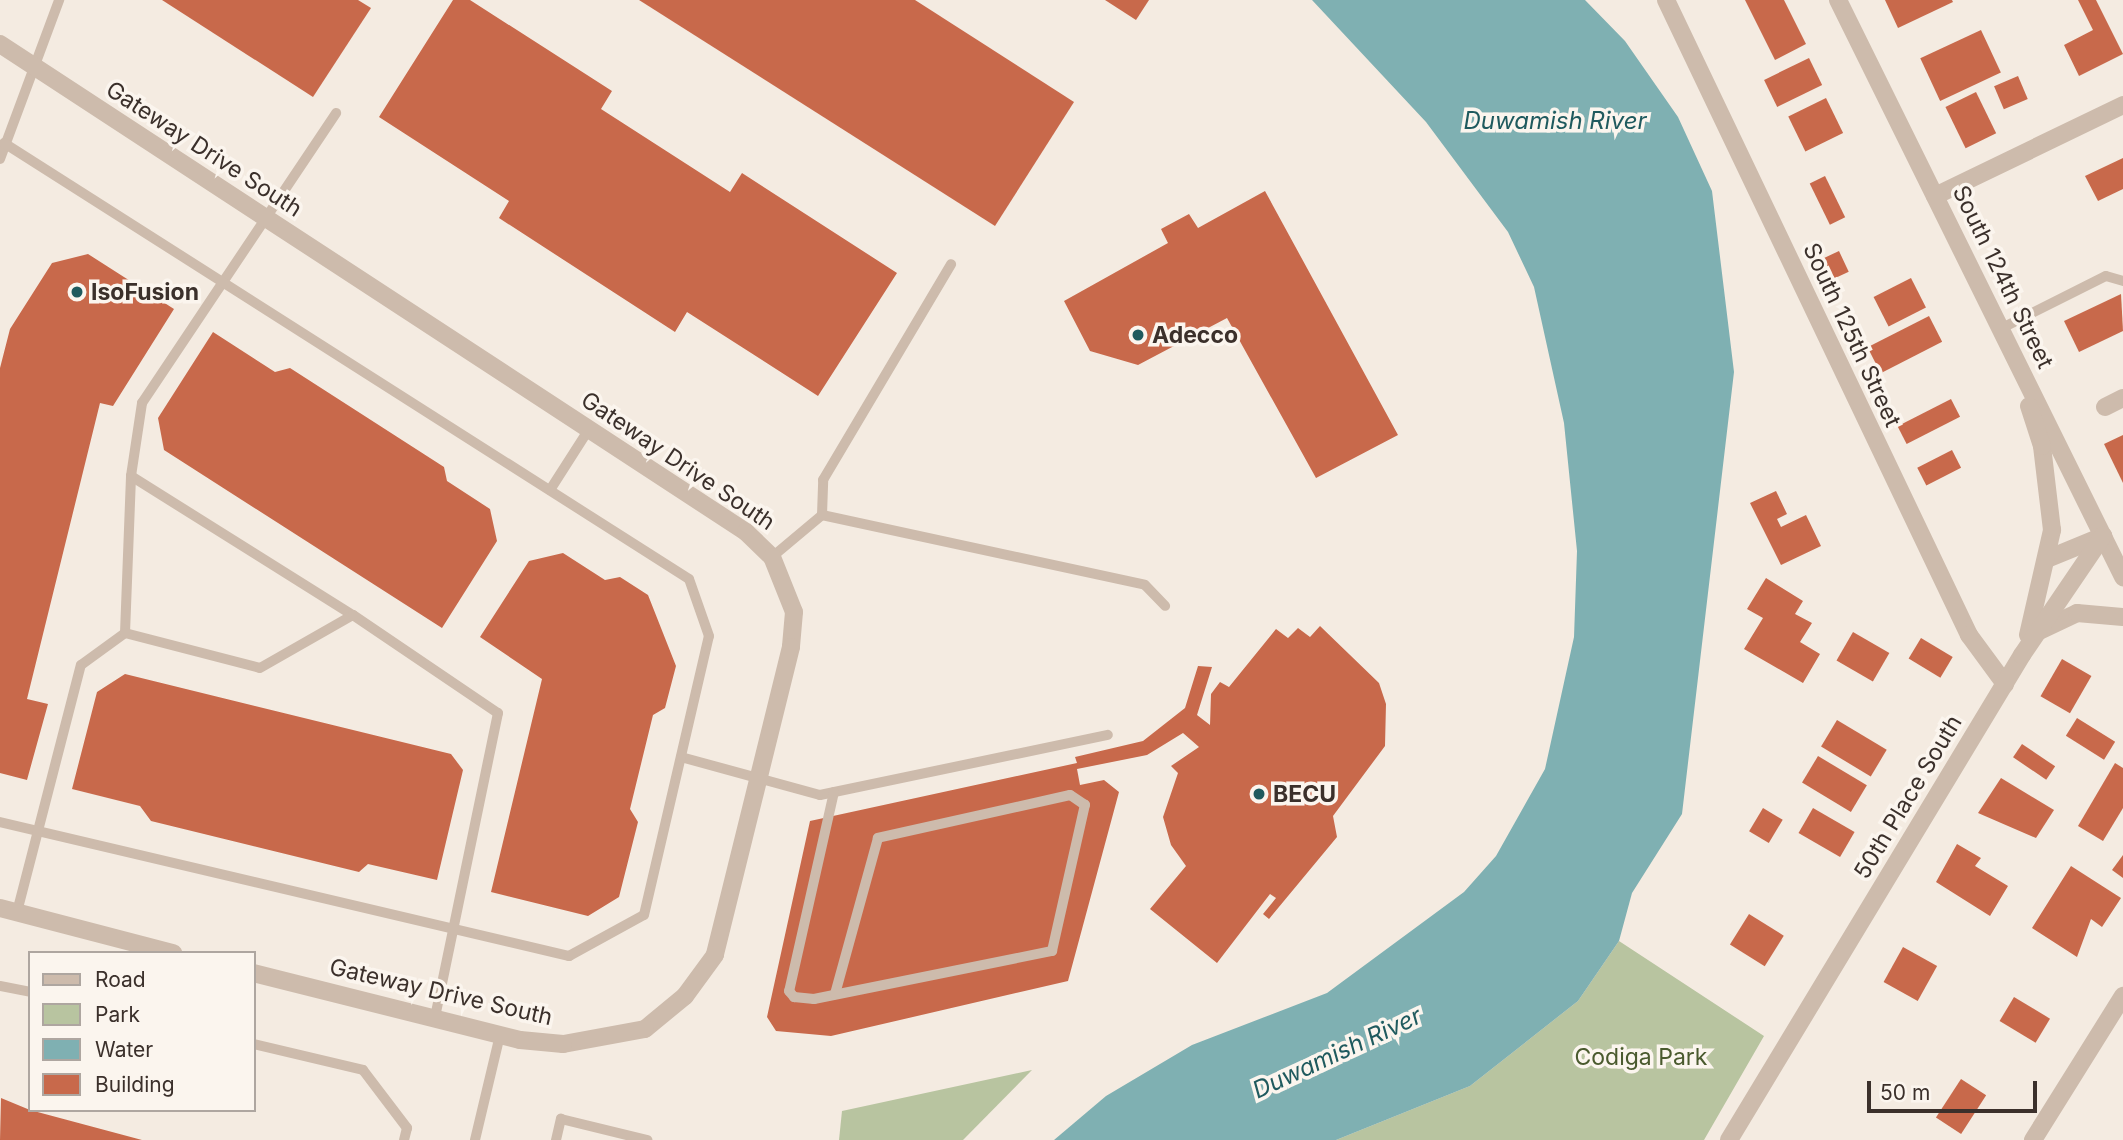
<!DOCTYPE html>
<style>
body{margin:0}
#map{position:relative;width:2123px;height:1140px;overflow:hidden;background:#f4ebe1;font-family:Inter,sans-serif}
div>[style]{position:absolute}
.green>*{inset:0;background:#b8c4a0}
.water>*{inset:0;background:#7fb0b2}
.building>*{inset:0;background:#c8694b;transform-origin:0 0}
.service>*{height:10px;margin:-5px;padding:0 5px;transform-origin:5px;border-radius:5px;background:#cdbbac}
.minor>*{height:18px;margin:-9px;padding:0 9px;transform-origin:9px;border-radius:9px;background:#cdbbac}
.tertiary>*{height:18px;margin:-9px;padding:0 9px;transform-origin:9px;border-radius:9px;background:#cdbbac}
.dots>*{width:19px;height:19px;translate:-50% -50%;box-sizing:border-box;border:4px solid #fbf5ee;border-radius:50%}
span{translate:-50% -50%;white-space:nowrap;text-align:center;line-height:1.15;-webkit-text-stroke:7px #fbf5ee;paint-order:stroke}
.street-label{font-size:23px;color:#3b302b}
.poi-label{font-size:23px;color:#3b302b;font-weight:700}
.left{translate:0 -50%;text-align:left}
.park-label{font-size:23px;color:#4a5a2e}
.water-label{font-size:24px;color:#1f5a5e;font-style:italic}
.legend{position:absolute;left:28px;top:951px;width:228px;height:161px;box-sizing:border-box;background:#fbf5ee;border:2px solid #aea6a0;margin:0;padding:9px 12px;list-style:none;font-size:21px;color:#3b302b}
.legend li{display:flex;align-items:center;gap:14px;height:35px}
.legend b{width:35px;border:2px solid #aea6a0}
.scale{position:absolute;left:1867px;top:1081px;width:170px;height:32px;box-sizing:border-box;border:4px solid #3b302b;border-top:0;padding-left:9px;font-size:21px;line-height:24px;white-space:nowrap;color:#3b302b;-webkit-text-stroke:5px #fbf5ee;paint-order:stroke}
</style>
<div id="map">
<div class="green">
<div style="clip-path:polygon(1619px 941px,1764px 1036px,1704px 1140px,1336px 1140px,1470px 1086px,1578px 1001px)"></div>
<div style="clip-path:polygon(1032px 1070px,963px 1140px,839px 1140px,842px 1111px)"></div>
</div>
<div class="water">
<div style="clip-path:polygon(1312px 0,1585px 0,1625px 41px,1678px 117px,1712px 191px,1734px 372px,1682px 814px,1632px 893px,1619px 941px,1578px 1001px,1470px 1086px,1336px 1140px,1054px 1140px,1106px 1096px,1192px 1045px,1327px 993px,1464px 892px,1496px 856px,1545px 769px,1574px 637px,1577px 551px,1564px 423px,1534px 287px,1508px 232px,1426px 122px)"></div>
</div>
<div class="building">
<div style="clip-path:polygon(162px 0,358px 0,371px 8px,313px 97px)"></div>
<div style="clip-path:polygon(453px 0,470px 0,612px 91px,601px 109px,730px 192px,742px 173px,897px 273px,818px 396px,687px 312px,675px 332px,499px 218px,509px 201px,379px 117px)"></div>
<div style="clip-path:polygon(639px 0,915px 0,1074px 102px,995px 226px)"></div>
<div style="clip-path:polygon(1105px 0,1149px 0,1136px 20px)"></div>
<div style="clip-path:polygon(1745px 0,1784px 0,1806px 44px,1775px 60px)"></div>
<div style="clip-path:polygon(1885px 0,1952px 0,1953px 2px,1898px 28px)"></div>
<div style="clip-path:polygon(2078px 0,2096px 0,2123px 54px,2079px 76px,2064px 45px,2093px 30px)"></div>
<div style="left:1981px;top:30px;width:47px;height:67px;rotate:65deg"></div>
<div style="left:1809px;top:58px;width:30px;height:50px;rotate:64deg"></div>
<div style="left:2018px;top:76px;width:25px;height:26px;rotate:67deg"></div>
<div style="left:1976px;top:92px;width:46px;height:34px;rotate:64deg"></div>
<div style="left:1826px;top:98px;width:39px;height:42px;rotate:64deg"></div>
<div style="clip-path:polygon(2123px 158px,2123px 189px,2098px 201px,2085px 176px)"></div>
<div style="left:1825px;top:176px;width:46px;height:17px;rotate:64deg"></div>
<div style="clip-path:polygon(1265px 191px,1398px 435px,1316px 478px,1227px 318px,1138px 365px,1090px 351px,1064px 301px,1168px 243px,1161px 229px,1189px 214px,1198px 228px)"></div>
<div style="left:1839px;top:251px;width:23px;height:23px;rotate:65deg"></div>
<div style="clip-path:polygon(88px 254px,174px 309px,113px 406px,100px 403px,27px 699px,48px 704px,27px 780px,0 773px,0 368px,10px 329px,52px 263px)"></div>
<div style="left:1911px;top:278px;width:33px;height:42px;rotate:63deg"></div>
<div style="clip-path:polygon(2121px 294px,2123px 331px,2079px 352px,2064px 321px)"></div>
<div style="left:1929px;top:316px;width:29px;height:69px;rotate:63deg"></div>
<div style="clip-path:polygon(213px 332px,275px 372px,290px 368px,444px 467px,447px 481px,490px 509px,497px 541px,442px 628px,164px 450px,158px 418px)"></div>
<div style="left:1951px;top:399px;width:20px;height:60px;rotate:63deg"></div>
<div style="clip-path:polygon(2123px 435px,2123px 483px,2104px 444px)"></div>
<div style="left:1952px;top:450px;width:20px;height:39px;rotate:63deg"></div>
<div style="clip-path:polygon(1776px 491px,1787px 514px,1777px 519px,1781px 527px,1806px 515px,1821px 546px,1781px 565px,1750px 503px)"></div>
<div style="clip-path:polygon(563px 553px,605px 580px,620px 577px,648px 595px,676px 666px,665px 708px,653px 715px,630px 809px,638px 822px,619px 897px,588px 916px,491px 892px,542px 679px,480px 637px,529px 561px)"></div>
<div style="clip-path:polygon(1766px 578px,1803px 601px,1795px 614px,1812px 623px,1800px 642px,1820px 654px,1803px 683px,1744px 649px,1763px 618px,1747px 609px)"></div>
<div style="clip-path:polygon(1320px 626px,1379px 683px,1386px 704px,1385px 746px,1333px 816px,1337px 837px,1269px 919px,1263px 914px,1276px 898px,1270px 894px,1217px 963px,1150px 909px,1186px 866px,1171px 845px,1163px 817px,1178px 773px,1171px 766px,1199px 747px,1183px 733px,1147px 755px,1077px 769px,1080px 785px,1104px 780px,1119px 792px,1068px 981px,831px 1036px,776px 1031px,767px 1017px,810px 821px,1077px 763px,1075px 757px,1143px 741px,1185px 708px,1198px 666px,1212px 667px,1197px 715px,1210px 725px,1211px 694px,1220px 682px,1229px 687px,1276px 629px,1288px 638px,1298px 628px,1310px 637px)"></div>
<div style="left:1853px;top:632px;width:42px;height:33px;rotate:30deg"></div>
<div style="left:1921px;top:638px;width:37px;height:24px;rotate:31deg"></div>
<div style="left:2062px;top:659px;width:34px;height:43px;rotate:30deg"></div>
<div style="clip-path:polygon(125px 674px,451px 754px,463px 770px,437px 880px,368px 864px,359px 872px,151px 821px,140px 806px,72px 789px,97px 692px)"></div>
<div style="left:2077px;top:718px;width:45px;height:21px;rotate:32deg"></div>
<div style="left:1837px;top:720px;width:58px;height:31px;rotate:31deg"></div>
<div style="left:2022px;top:744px;width:40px;height:16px;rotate:34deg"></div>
<div style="left:1818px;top:756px;width:57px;height:31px;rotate:31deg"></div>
<div style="clip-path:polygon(2115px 763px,2123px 768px,2123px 808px,2103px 841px,2078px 826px)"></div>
<div style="clip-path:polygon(2001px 778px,2054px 810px,2036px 838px,1978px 813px)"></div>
<div style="left:1763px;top:808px;width:23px;height:27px;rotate:31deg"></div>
<div style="left:1813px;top:808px;width:48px;height:29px;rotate:30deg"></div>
<div style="clip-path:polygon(1957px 844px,1981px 858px,1975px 866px,2008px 886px,1990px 916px,1936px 882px)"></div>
<div style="clip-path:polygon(2123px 855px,2123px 878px,2112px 870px)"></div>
<div style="clip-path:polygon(2071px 866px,2121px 898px,2102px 927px,2091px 919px,2077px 957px,2032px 928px)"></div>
<div style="left:1749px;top:914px;width:41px;height:36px;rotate:32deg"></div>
<div style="left:1903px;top:947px;width:39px;height:40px;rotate:29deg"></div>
<div style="left:2014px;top:997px;width:42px;height:28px;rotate:31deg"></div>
<div style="left:1961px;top:1079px;width:30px;height:46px;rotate:33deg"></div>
<div style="clip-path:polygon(1px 1098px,30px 1110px,142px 1140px,0 1140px)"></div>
</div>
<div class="service">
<div style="left:0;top:159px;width:170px;rotate:-69.6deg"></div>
<div style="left:2002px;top:328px;width:116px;rotate:-26.6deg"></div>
<div style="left:2106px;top:276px;width:18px;rotate:16deg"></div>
<div style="left:131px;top:476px;width:262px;rotate:32.1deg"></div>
<div style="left:550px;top:490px;width:72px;rotate:-57.4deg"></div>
<div style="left:822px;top:515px;width:330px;rotate:12.2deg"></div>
<div style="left:1145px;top:585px;width:29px;rotate:46deg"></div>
<div style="left:772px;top:557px;width:65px;rotate:-40deg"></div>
<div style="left:822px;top:515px;width:35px;rotate:-88deg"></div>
<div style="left:823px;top:480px;width:251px;rotate:-59.3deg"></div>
<div style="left:125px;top:633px;width:157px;rotate:-87.8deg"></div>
<div style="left:131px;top:476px;width:74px;rotate:-81.4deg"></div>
<div style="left:142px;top:403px;width:349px;rotate:-56.2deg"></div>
<div style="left:681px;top:757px;width:144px;rotate:15.3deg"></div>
<div style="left:820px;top:795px;width:294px;rotate:-11.8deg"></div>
<div style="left:834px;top:792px;width:204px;rotate:102.7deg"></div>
<div style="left:789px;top:991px;width:8px;rotate:50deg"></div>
<div style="left:794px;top:997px;width:20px;rotate:6deg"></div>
<div style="left:814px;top:999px;width:243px;rotate:-11.4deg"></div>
<div style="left:1052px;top:951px;width:150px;rotate:-77.3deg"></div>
<div style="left:1085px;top:805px;width:18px;rotate:-146deg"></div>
<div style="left:1070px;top:795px;width:197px;rotate:167.4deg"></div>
<div style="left:878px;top:838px;width:162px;rotate:105.4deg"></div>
<div style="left:0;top:822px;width:585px;rotate:13.25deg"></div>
<div style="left:569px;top:956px;width:85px;rotate:-28.7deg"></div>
<div style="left:644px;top:915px;width:286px;rotate:-76.9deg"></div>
<div style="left:709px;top:636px;width:60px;rotate:-109.3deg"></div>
<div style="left:689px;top:579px;width:812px;rotate:-147.52deg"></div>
<div style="left:17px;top:912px;width:255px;rotate:-75.5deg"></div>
<div style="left:81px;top:665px;width:54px;rotate:-36deg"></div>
<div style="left:125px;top:633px;width:139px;rotate:14.5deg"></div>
<div style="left:260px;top:668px;width:107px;rotate:-29.7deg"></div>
<div style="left:353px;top:615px;width:175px;rotate:34.1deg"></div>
<div style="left:498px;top:713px;width:311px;rotate:101.7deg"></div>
<div style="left:0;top:986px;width:31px;rotate:11deg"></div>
<div style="left:254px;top:1044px;width:112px;rotate:13.4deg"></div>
<div style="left:363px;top:1070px;width:73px;rotate:52.8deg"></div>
<div style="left:407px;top:1128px;width:12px;rotate:104deg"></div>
<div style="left:475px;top:1140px;width:108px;rotate:-76.6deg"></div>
<div style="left:556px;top:1140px;width:22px;rotate:-77deg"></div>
<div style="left:561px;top:1119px;width:89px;rotate:13.7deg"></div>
</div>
<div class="minor">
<div style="left:1666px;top:0;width:704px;rotate:64.49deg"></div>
<div style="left:1969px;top:635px;width:61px;rotate:53.7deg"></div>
<div style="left:0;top:44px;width:891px;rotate:33.19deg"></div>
<div style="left:746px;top:532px;width:36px;rotate:44deg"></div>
<div style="left:772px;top:557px;width:59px;rotate:68.2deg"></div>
<div style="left:794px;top:612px;width:35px;rotate:95deg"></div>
<div style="left:791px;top:647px;width:317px;rotate:103.9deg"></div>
<div style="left:715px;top:955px;width:51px;rotate:126.2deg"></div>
<div style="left:685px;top:996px;width:52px;rotate:140.5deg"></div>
<div style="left:645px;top:1029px;width:83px;rotate:169.6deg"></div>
<div style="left:563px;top:1044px;width:43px;rotate:-174.7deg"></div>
<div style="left:520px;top:1040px;width:274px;rotate:-165.9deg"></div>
<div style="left:1935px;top:196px;width:209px;rotate:-25.8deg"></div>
<div style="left:2105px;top:407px;width:20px;rotate:-27deg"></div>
<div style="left:0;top:908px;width:179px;rotate:14.6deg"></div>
<div style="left:2033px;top:1140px;width:170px;rotate:-58deg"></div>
</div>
<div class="tertiary">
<div style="left:1838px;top:0;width:644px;rotate:63.71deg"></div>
<div style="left:2047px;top:559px;width:61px;rotate:-22.3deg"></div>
<div style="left:2039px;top:631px;width:42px;rotate:-25.3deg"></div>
<div style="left:2077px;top:613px;width:46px;rotate:5deg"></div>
<div style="left:2028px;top:635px;width:108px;rotate:-77.1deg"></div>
<div style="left:2052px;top:530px;width:85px;rotate:-96.8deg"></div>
<div style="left:2042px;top:446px;width:42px;rotate:-108deg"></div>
<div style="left:1729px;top:1140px;width:567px;rotate:-58.86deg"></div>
<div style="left:2022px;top:655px;width:144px;rotate:-55.8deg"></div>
</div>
<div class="dots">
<div style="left:77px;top:292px;background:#1f5a5e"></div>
<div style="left:1138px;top:335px;background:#1f5a5e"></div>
<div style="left:1259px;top:794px;background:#1f5a5e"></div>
</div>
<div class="street-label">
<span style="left:204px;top:149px;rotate:33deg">Gateway Drive South</span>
<span style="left:2003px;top:277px;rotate:64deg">South 124th Street</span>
<span style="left:1852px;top:335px;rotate:65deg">South 125th Street</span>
<span style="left:678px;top:461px;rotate:34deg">Gateway Drive South</span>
<span style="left:1908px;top:797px;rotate:-59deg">50th Place South</span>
<span style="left:441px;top:992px;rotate:13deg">Gateway Drive South</span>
</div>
<div class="poi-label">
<span class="left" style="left:91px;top:292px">IsoFusion</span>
<span class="left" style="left:1152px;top:335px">Adecco</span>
<span class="left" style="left:1273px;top:794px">BECU</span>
</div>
<div class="park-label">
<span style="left:1641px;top:1057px">Codiga Park</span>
</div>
<div class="water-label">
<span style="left:1555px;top:121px">Duwamish River</span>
<span style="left:1337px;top:1053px;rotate:-25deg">Duwamish River</span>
</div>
<ul class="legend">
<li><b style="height:9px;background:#cdbbac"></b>Road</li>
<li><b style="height:19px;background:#b8c4a0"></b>Park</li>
<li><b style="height:19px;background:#7fb0b2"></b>Water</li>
<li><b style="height:19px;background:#c8694b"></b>Building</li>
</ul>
<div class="scale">50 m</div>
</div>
